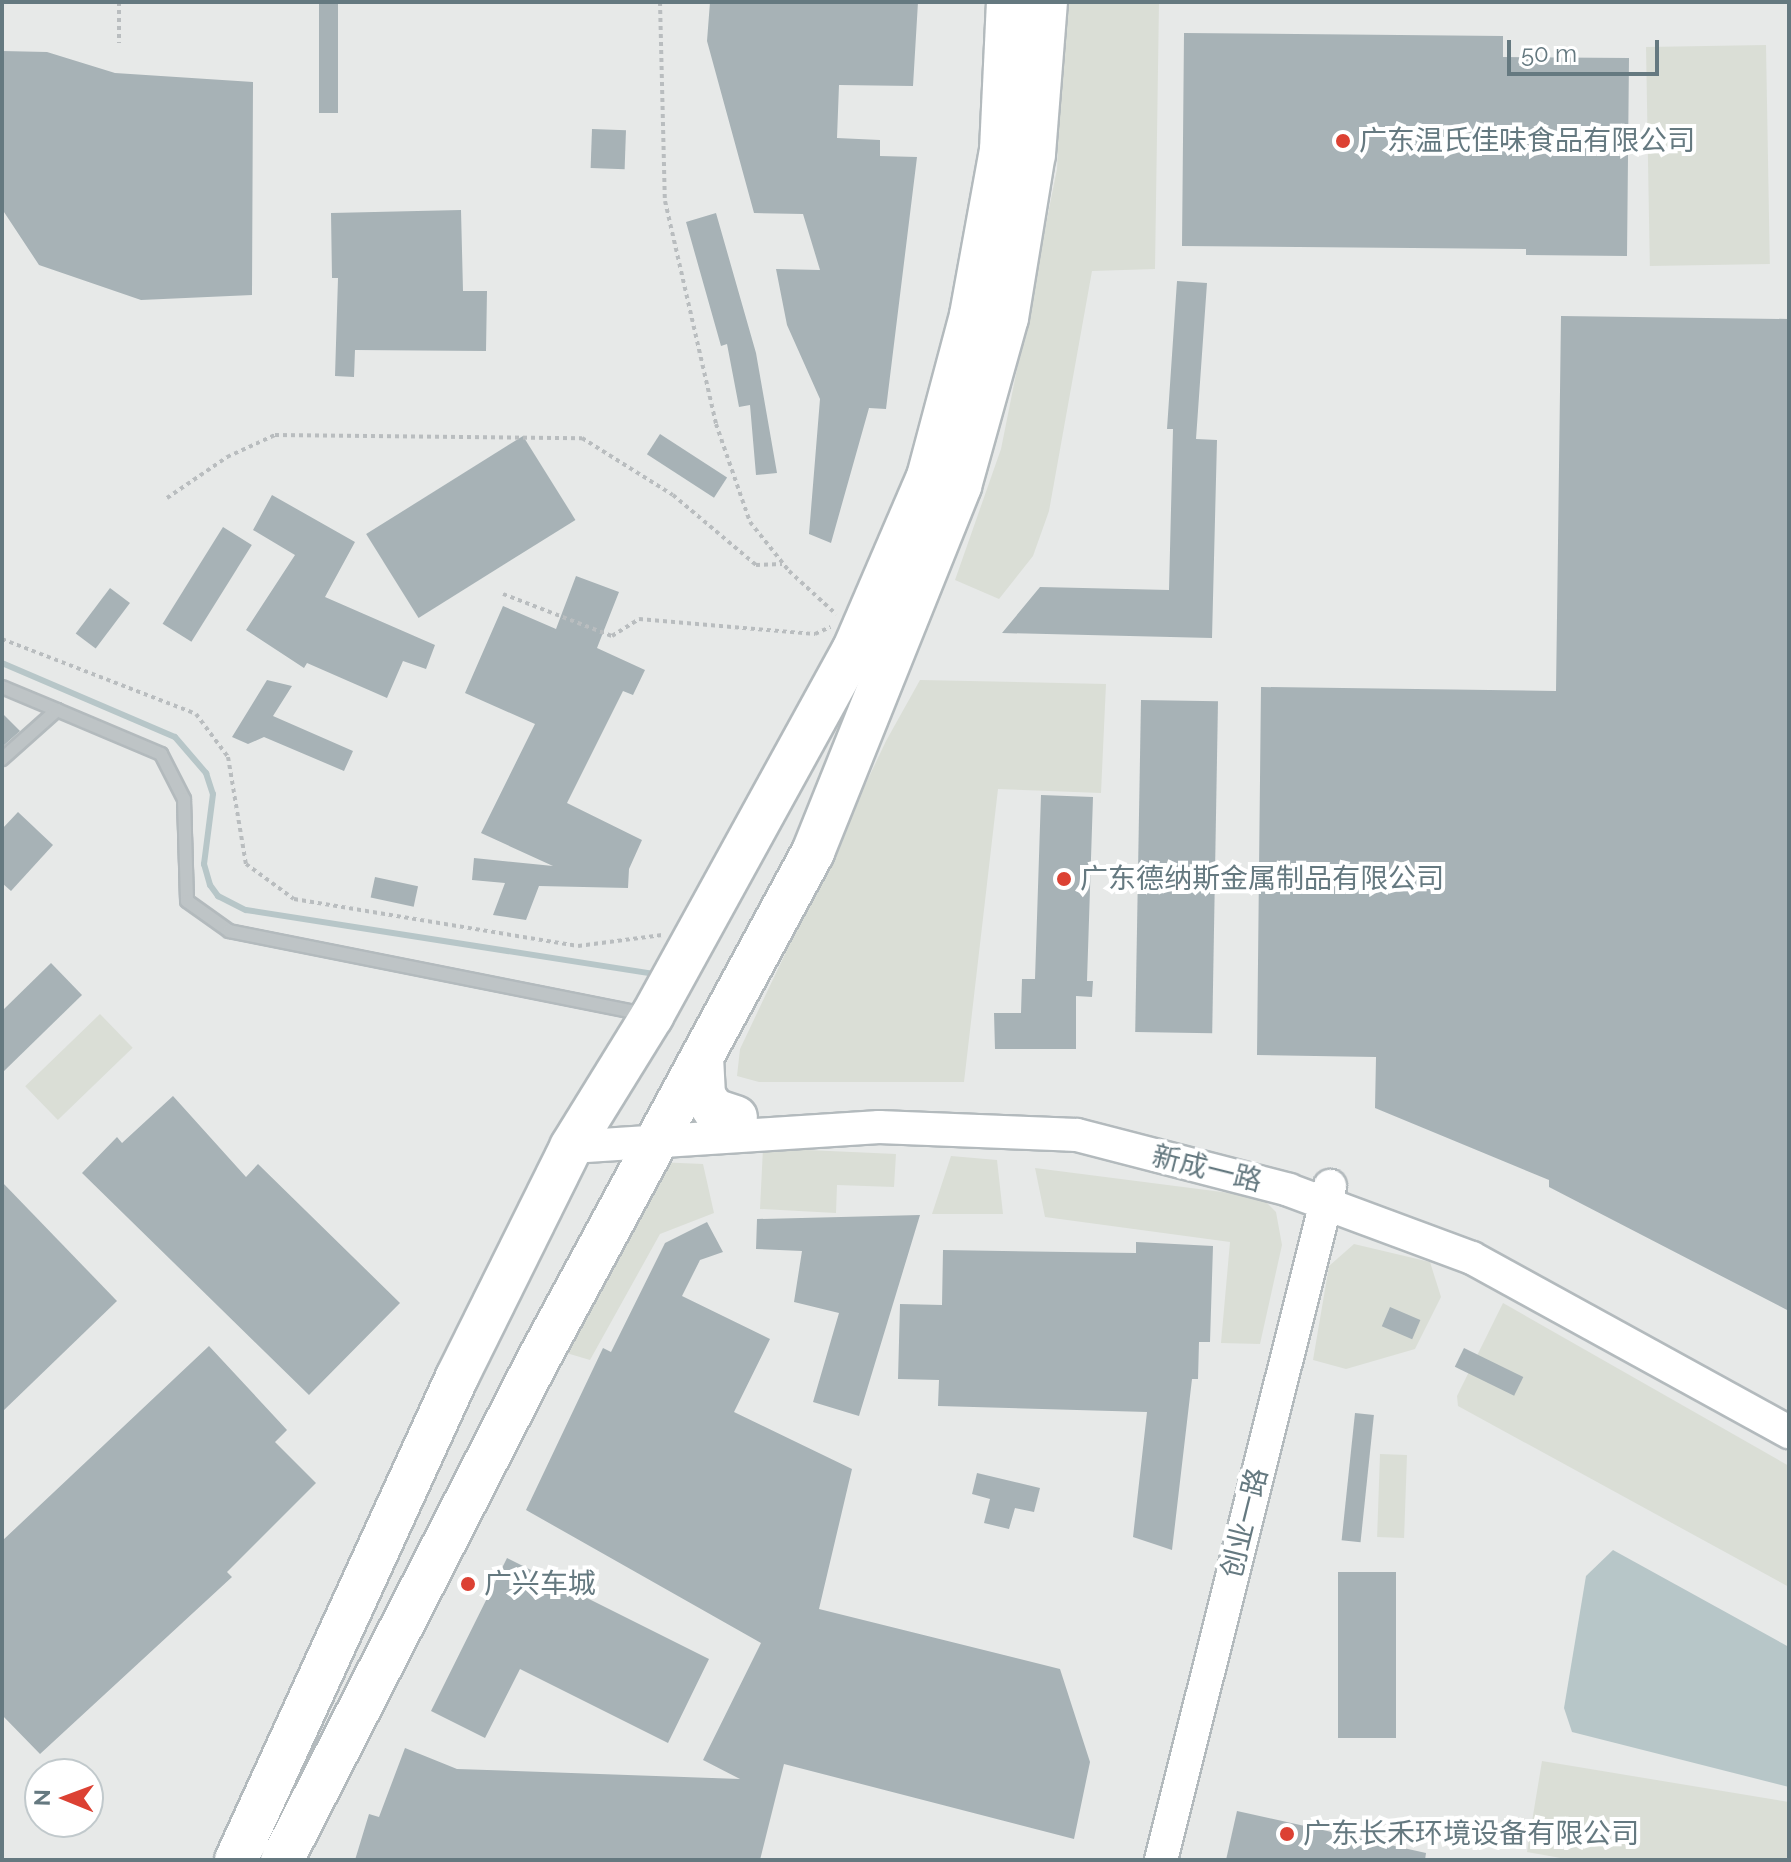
<!DOCTYPE html>
<meta charset="utf-8">
<style>
body{margin:0}
#map{position:relative;width:1791px;height:1862px;overflow:hidden;background:#f9f9f7;font-family:Raleway,"Noto Sans SC",sans-serif}
div>[style]{position:absolute}
.built>*{inset:0;background:#e7e9e8}
.green>*{inset:0;background:#daded6;transform-origin:0 0}
.water>*{inset:0;background:#b7c6c8}
.stream>*{height:6px;margin:-3px;padding:0 3px;transform-origin:3px;border-radius:3px;background:#b7c6c8}
.building>*{inset:0;background:#a7b2b6;transform-origin:0 0}
.path>*{height:4px;margin-top:-2px;transform-origin:0;background:repeating-linear-gradient(90deg,#b9bdbf 0 4px,transparent 0 8px)}
.roads{filter:drop-shadow(2px 0 #b3babd) drop-shadow(-2px 0 #b3babd) drop-shadow(0 2px #b3babd) drop-shadow(0 -2px #b3babd)}
.lane>*{height:12px;margin:-6px;padding:0 6px;transform-origin:6px;border-radius:6px;background:#bec4c6}
.secondary>*{height:32px;margin:-16px;padding:0 16px;transform-origin:16px;border-radius:16px;background:#fff}
.highway>*{height:42px;margin:-21px;padding:0 21px;transform-origin:21px;border-radius:21px;background:#fff}
.dots>*{width:22px;height:22px;translate:-50% -50%;box-sizing:border-box;border:4px solid #fff;border-radius:50%}
span{translate:-50% -50%;white-space:nowrap;text-align:center;line-height:1.15;-webkit-text-stroke:8px #fff;paint-order:stroke}
.poi-label{font-size:28px;color:#657980}
.left{translate:0 -50%;text-align:left}
.street-label{font-size:28px;color:#657980}
.frame{position:absolute;inset:0;border:4px solid #657980;pointer-events:none}
.north{position:absolute;left:24px;top:1758px;width:80px;height:80px;box-sizing:border-box;background:#fff;border:2px solid #c1c9cc;border-radius:50%;rotate:271deg;font-size:22px;font-weight:700;line-height:32px;text-align:center;color:#657980}
.north::after{content:'';display:block;margin:auto;width:28px;height:36px;background:#dc4133;clip-path:polygon(50% 0,100% 100%,50% 72%,0 100%)}
.scale{position:absolute;left:1507px;top:40px;width:152px;height:36px;box-sizing:border-box;border:4px solid #657980;border-top:0;padding-left:10px;font-size:24px;line-height:28px;white-space:nowrap;color:#657980;-webkit-text-stroke:6px #fff;paint-order:stroke}
</style>
<div id="map">
<div class="built">
<div style="clip-path:polygon(evenodd,2px 2px,1789px 2px,1789px 1860px,2px 1860px,2px 2px,40px 1774px,88px 1774px,88px 1822px,40px 1822px,40px 1774px)"></div>
</div>
<div class="green">
<div style="clip-path:polygon(1064px 2px,1159px 2px,1155px 269px,1092px 271px,1049px 511px,1033px 556px,999px 599px,955px 580px,1001px 449px,1057px 169px)"></div>
<div style="left:1766px;top:45px;width:219px;height:120px;rotate:89deg"></div>
<div style="clip-path:polygon(920px 680px,1106px 684px,1101px 793px,998px 789px,964px 1082px,759px 1082px,737px 1076px,740px 1049px,886px 741px)"></div>
<div style="left:100px;top:1014px;width:47px;height:104px;rotate:46deg"></div>
<div style="clip-path:polygon(763px 1148px,896px 1154px,894px 1187px,837px 1185px,836px 1213px,760px 1209px)"></div>
<div style="clip-path:polygon(951px 1156px,997px 1160px,1003px 1214px,932px 1214px)"></div>
<div style="clip-path:polygon(657px 1162px,703px 1164px,714px 1213px,660px 1234px,590px 1360px,553px 1349px)"></div>
<div style="clip-path:polygon(1035px 1168px,1261px 1197px,1276px 1212px,1282px 1245px,1260px 1344px,1221px 1343px,1230px 1242px,1045px 1217px)"></div>
<div style="clip-path:polygon(1354px 1244px,1430px 1262px,1441px 1297px,1415px 1349px,1346px 1369px,1313px 1360px,1329px 1266px)"></div>
<div style="clip-path:polygon(1503px 1303px,1789px 1466px,1789px 1587px,1458px 1406px,1457px 1396px)"></div>
<div style="left:1380px;top:1454px;width:27px;height:83px;rotate:2deg"></div>
<div style="clip-path:polygon(1542px 1761px,1789px 1802px,1789px 1860px,1572px 1860px,1527px 1852px)"></div>
</div>
<div class="water">
<div style="clip-path:polygon(1613px 1550px,1789px 1647px,1789px 1787px,1572px 1732px,1564px 1708px,1586px 1576px)"></div>
</div>
<div class="stream">
<div style="left:2px;top:663px;width:188px;rotate:23.2deg"></div>
<div style="left:175px;top:737px;width:48px;rotate:49.3deg"></div>
<div style="left:206px;top:773px;width:22px;rotate:72deg"></div>
<div style="left:213px;top:794px;width:71px;rotate:97.3deg"></div>
<div style="left:204px;top:864px;width:22px;rotate:74deg"></div>
<div style="left:210px;top:885px;width:14px;rotate:54deg"></div>
<div style="left:218px;top:896px;width:31px;rotate:27deg"></div>
<div style="left:246px;top:910px;width:416px;rotate:8.9deg"></div>
</div>
<div class="building">
<div style="left:319px;top:2px;width:19px;height:111px"></div>
<div style="clip-path:polygon(710px 2px,918px 2px,913px 86px,839px 85px,837px 138px,880px 140px,880px 156px,917px 157px,886px 409px,869px 408px,831px 543px,809px 534px,820px 399px,787px 325px,776px 269px,820px 270px,803px 214px,754px 213px,707px 41px)"></div>
<div style="clip-path:polygon(1184px 33px,1503px 36px,1503px 57px,1629px 58px,1627px 256px,1526px 255px,1526px 249px,1182px 246px)"></div>
<div style="clip-path:polygon(2px 51px,47px 52px,115px 73px,253px 82px,252px 295px,141px 300px,39px 265px,2px 209px)"></div>
<div style="left:592px;top:129px;width:34px;height:39px;rotate:2deg"></div>
<div style="clip-path:polygon(461px 210px,463px 291px,487px 291px,486px 351px,355px 350px,354px 377px,335px 376px,338px 278px,332px 278px,331px 213px)"></div>
<div style="clip-path:polygon(716px 213px,756px 353px,777px 473px,756px 475px,750px 405px,739px 407px,727px 344px,721px 346px,686px 222px)"></div>
<div style="clip-path:polygon(1177px 281px,1207px 283px,1196px 439px,1217px 440px,1212px 638px,1002px 633px,1040px 587px,1169px 590px,1173px 429px,1167px 429px)"></div>
<div style="clip-path:polygon(1561px 316px,1789px 319px,1789px 1311px,1549px 1187px,1549px 1180px,1375px 1108px,1376px 1057px,1257px 1055px,1261px 687px,1556px 691px)"></div>
<div style="left:660px;top:434px;width:80px;height:24px;rotate:33deg"></div>
<div style="left:523px;top:436px;width:99px;height:185px;rotate:58deg"></div>
<div style="clip-path:polygon(272px 495px,355px 542px,325px 597px,435px 645px,426px 669px,403px 661px,387px 698px,307px 663px,304px 668px,246px 630px,295px 555px,253px 530px)"></div>
<div style="left:223px;top:527px;width:34px;height:114px;rotate:32deg"></div>
<div style="clip-path:polygon(576px 576px,619px 592px,597px 648px,645px 670px,633px 695px,623px 691px,567px 803px,642px 840px,629px 869px,628px 888px,539px 886px,526px 920px,493px 915px,505px 883px,472px 880px,474px 858px,553px 866px,481px 833px,535px 724px,465px 693px,503px 606px,556px 629px)"></div>
<div style="left:110px;top:588px;width:25px;height:57px;rotate:37deg"></div>
<div style="clip-path:polygon(267px 680px,292px 686px,273px 716px,353px 751px,344px 771px,264px 737px,248px 744px,232px 737px)"></div>
<div style="left:1141px;top:700px;width:77px;height:332px;rotate:1deg"></div>
<div style="clip-path:polygon(2px 713px,20px 731px,2px 747px)"></div>
<div style="clip-path:polygon(1041px 795px,1093px 797px,1087px 981px,1093px 981px,1092px 997px,1076px 996px,1076px 1049px,995px 1049px,994px 1013px,1021px 1013px,1022px 979px,1035px 979px)"></div>
<div style="clip-path:polygon(18px 812px,53px 845px,11px 891px,2px 883px,2px 829px)"></div>
<div style="left:375px;top:877px;width:44px;height:21px;rotate:12deg"></div>
<div style="clip-path:polygon(51px 963px,82px 995px,2px 1073px,2px 1011px)"></div>
<div style="clip-path:polygon(173px 1096px,246px 1177px,258px 1164px,400px 1303px,309px 1395px,82px 1173px,117px 1137px,122px 1143px)"></div>
<div style="clip-path:polygon(2px 1182px,117px 1301px,2px 1412px)"></div>
<div style="clip-path:polygon(920px 1215px,859px 1416px,813px 1402px,839px 1313px,794px 1302px,802px 1251px,756px 1249px,757px 1219px)"></div>
<div style="clip-path:polygon(707px 1222px,723px 1252px,700px 1260px,682px 1296px,770px 1339px,734px 1412px,852px 1469px,819px 1609px,1060px 1669px,1090px 1762px,1074px 1839px,784px 1764px,760px 1860px,355px 1860px,369px 1814px,379px 1817px,405px 1748px,457px 1769px,740px 1779px,703px 1760px,761px 1643px,526px 1510px,603px 1348px,611px 1352px,665px 1243px)"></div>
<div style="clip-path:polygon(1136px 1242px,1213px 1246px,1210px 1342px,1199px 1342px,1198px 1379px,1192px 1379px,1172px 1550px,1133px 1537px,1147px 1412px,938px 1406px,939px 1380px,898px 1379px,900px 1304px,942px 1305px,943px 1250px,1136px 1253px)"></div>
<div style="left:1390px;top:1307px;width:33px;height:21px;rotate:23deg"></div>
<div style="clip-path:polygon(209px 1346px,287px 1430px,275px 1442px,316px 1483px,227px 1572px,232px 1577px,40px 1754px,2px 1715px,2px 1541px)"></div>
<div style="left:1464px;top:1348px;width:66px;height:21px;rotate:26deg"></div>
<div style="left:1355px;top:1413px;width:19px;height:128px;rotate:6deg"></div>
<div style="clip-path:polygon(977px 1473px,1040px 1488px,1034px 1512px,1015px 1508px,1009px 1529px,984px 1523px,990px 1499px,972px 1494px)"></div>
<div style="clip-path:polygon(507px 1558px,709px 1659px,668px 1743px,520px 1669px,485px 1738px,431px 1711px)"></div>
<div style="left:1338px;top:1572px;width:58px;height:166px"></div>
<div style="clip-path:polygon(1237px 1811px,1426px 1853px,1425px 1860px,1226px 1860px)"></div>
</div>
<div class="path">
<div style="left:119px;top:2px;width:41px;rotate:90deg"></div>
<div style="left:660px;top:2px;width:199px;rotate:88.6deg"></div>
<div style="left:665px;top:201px;width:229px;rotate:77.1deg"></div>
<div style="left:716px;top:424px;width:104px;rotate:70.9deg"></div>
<div style="left:750px;top:522px;width:63px;rotate:51.5deg"></div>
<div style="left:789px;top:571px;width:64px;rotate:42.5deg"></div>
<div style="left:167px;top:498px;width:73px;rotate:-34.3deg"></div>
<div style="left:227px;top:457px;width:53px;rotate:-24.6deg"></div>
<div style="left:275px;top:435px;width:307px;rotate:0.6deg"></div>
<div style="left:582px;top:438px;width:107px;rotate:32.1deg"></div>
<div style="left:673px;top:495px;width:109px;rotate:40.1deg"></div>
<div style="left:756px;top:565px;width:26px;rotate:-2deg"></div>
<div style="left:503px;top:594px;width:117px;rotate:21.1deg"></div>
<div style="left:612px;top:636px;width:32px;rotate:-32deg"></div>
<div style="left:639px;top:619px;width:177px;rotate:4.9deg"></div>
<div style="left:815px;top:634px;width:17px;rotate:-25deg"></div>
<div style="left:2px;top:639px;width:208px;rotate:21.1deg"></div>
<div style="left:196px;top:714px;width:54px;rotate:53.3deg"></div>
<div style="left:228px;top:757px;width:109px;rotate:80.5deg"></div>
<div style="left:246px;top:864px;width:59px;rotate:36.1deg"></div>
<div style="left:294px;top:899px;width:288px;rotate:9.4deg"></div>
<div style="left:578px;top:946px;width:85px;rotate:-7.5deg"></div>
</div>
<div class="roads">
<div class="lane">
<div style="left:2px;top:687px;width:60px;rotate:22.7deg"></div>
<div style="left:57px;top:710px;width:74px;rotate:138.3deg"></div>
<div style="left:57px;top:710px;width:113px;rotate:22.9deg"></div>
<div style="left:161px;top:754px;width:51px;rotate:62.9deg"></div>
<div style="left:184px;top:799px;width:102px;rotate:88.3deg"></div>
<div style="left:187px;top:901px;width:52px;rotate:35.5deg"></div>
<div style="left:229px;top:931px;width:424px;rotate:11.3deg"></div>
</div>
<div class="secondary">
<div style="left:571px;top:1147px;width:309px;rotate:-3.7deg"></div>
<div style="left:879px;top:1127px;width:198px;rotate:2.3deg"></div>
<div style="left:1077px;top:1135px;width:219px;rotate:14.5deg"></div>
<div style="left:1289px;top:1190px;width:195px;rotate:20.4deg"></div>
<div style="left:1472px;top:1258px;width:362px;rotate:28.8deg"></div>
<div style="left:1161px;top:1860px;width:695px;rotate:-75.92deg"></div>
</div>
<div class="highway">
<div style="left:702px;top:1057px;width:39px;rotate:87deg"></div>
<div style="left:704px;top:1096px;width:17px;rotate:54deg"></div>
<div style="left:714px;top:1110px;width:23px;rotate:18deg"></div>
<div style="left:236px;top:1860px;width:531px;rotate:-65.41deg"></div>
<div style="left:457px;top:1377px;width:257px;rotate:-63.6deg"></div>
<div style="left:571px;top:1147px;width:154px;rotate:-58.3deg"></div>
<div style="left:652px;top:1016px;width:417px;rotate:-61.2deg"></div>
<div style="left:853px;top:651px;width:189px;rotate:-66.7deg"></div>
<div style="left:928px;top:477px;width:168px;rotate:-75.1deg"></div>
<div style="left:971px;top:315px;width:168px;rotate:-79.7deg"></div>
<div style="left:1001px;top:150px;width:148px;rotate:-87.3deg"></div>
<div style="left:282px;top:1860px;width:562px;rotate:-62.89deg"></div>
<div style="left:538px;top:1360px;width:578px;rotate:-61.57deg"></div>
<div style="left:813px;top:852px;width:394px;rotate:-68.1deg"></div>
<div style="left:960px;top:486px;width:174px;rotate:-74.4deg"></div>
<div style="left:1007px;top:318px;width:166px;rotate:-80.7deg"></div>
<div style="left:1034px;top:154px;width:152px;rotate:-85.5deg"></div>
</div>
</div>
<div class="dots">
<div style="left:1343px;top:141px;background:#dc4133"></div>
<div style="left:1064px;top:879px;background:#dc4133"></div>
<div style="left:468px;top:1584px;background:#dc4133"></div>
<div style="left:1287px;top:1834px;background:#dc4133"></div>
</div>
<div class="poi-label">
<span class="left" style="left:1359px;top:141px">广东温氏佳味食品有限公司</span>
<span class="left" style="left:1080px;top:879px">广东德纳斯金属制品有限公司</span>
<span class="left" style="left:484px;top:1584px">广兴车城</span>
<span class="left" style="left:1303px;top:1834px">广东长禾环境设备有限公司</span>
</div>
<div class="street-label">
<span style="left:1207px;top:1169px;rotate:14deg">新成一路</span>
<span style="left:1245px;top:1523px;rotate:-76deg">创业一路</span>
</div>
<div class="frame"></div>
<div class="north">N</div>
<div class="scale">50 m</div>
</div>
